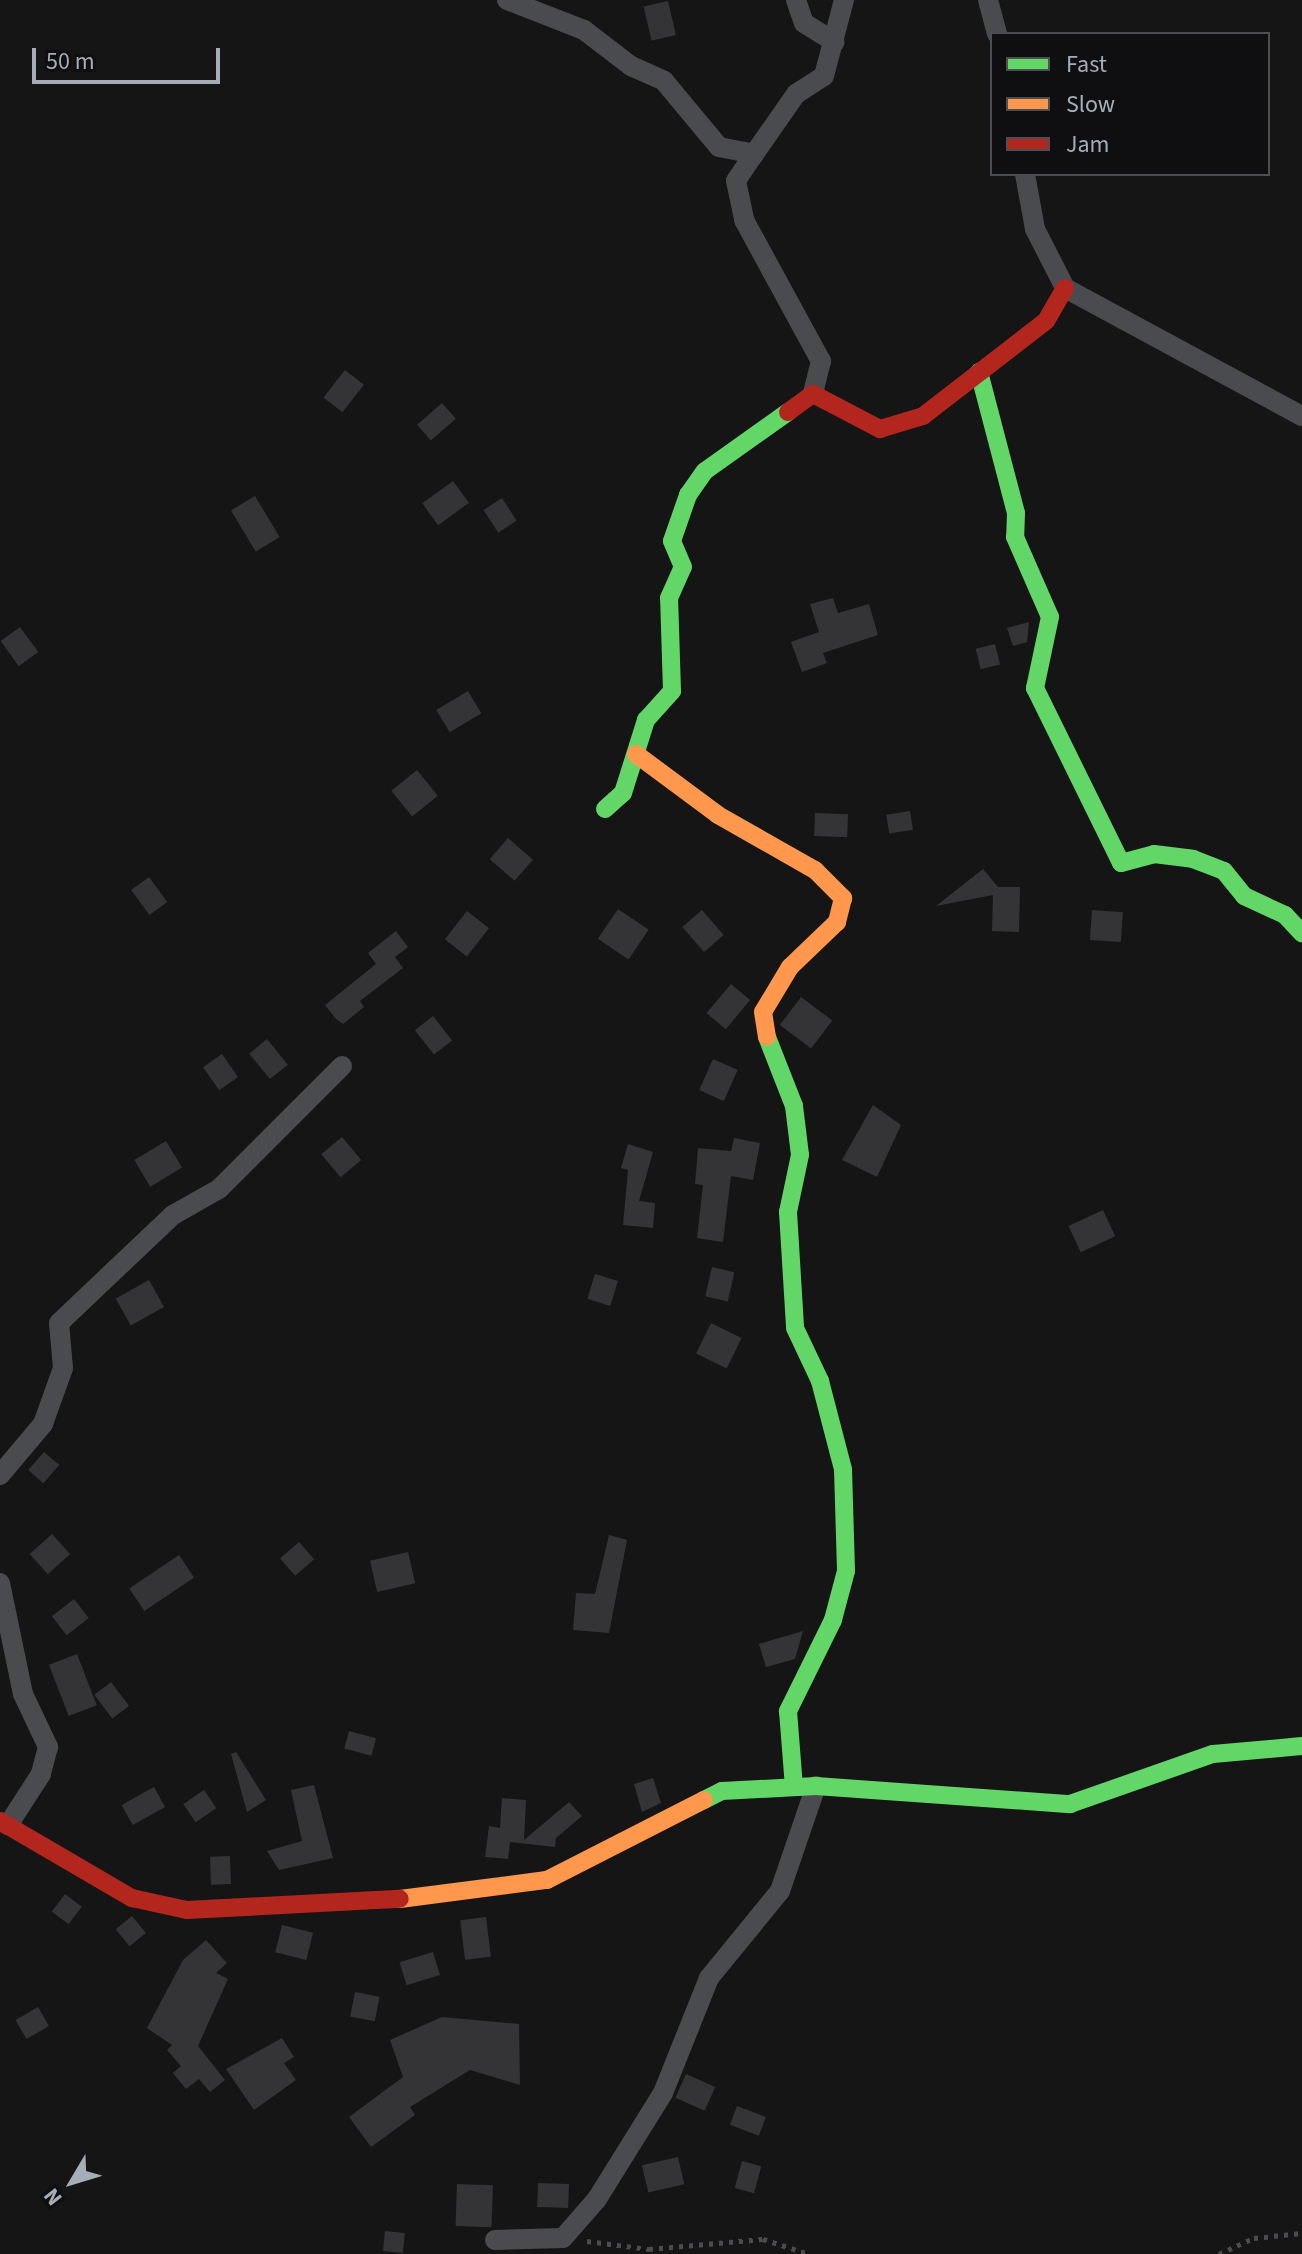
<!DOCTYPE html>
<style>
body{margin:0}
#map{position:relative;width:1302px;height:2254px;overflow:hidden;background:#151515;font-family:"Source Sans 3",sans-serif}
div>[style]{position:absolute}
.building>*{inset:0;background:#343436;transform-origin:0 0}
.path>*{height:5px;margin-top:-2.5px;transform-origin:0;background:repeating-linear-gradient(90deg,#4b4c50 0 4px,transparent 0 10px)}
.street>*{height:20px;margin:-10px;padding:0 10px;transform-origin:10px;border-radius:10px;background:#494b4e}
.fast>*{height:18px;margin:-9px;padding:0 9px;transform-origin:9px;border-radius:9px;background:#63d668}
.slow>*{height:18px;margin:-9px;padding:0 9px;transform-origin:9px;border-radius:9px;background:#ff974d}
.jam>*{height:18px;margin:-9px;padding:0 9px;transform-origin:9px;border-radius:9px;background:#b3261e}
span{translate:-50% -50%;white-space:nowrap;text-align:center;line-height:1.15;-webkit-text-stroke:7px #0f0f11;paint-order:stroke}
.legend{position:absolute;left:990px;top:32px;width:280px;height:144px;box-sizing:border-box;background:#0f0f11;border:2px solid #4b4e53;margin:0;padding:10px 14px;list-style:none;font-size:24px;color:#a5adb7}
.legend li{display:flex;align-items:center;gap:16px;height:40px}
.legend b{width:40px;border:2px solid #4b4e53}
.north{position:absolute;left:32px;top:2142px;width:80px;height:80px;-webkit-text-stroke:6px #0f0f11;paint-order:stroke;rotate:232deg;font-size:22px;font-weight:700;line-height:32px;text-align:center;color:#a5adb7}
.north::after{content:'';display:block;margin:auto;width:28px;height:36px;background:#a5adb7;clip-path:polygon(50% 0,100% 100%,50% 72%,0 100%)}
.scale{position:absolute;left:32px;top:48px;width:188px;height:36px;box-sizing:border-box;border:4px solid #a5adb7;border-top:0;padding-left:10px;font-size:24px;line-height:28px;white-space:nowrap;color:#a5adb7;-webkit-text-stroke:6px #0f0f11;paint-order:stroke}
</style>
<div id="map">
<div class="building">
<div style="left:668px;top:1px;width:35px;height:25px;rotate:77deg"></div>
<div style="left:345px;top:370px;width:24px;height:35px;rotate:38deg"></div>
<div style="left:442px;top:403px;width:21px;height:33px;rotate:49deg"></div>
<div style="left:453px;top:481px;width:27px;height:38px;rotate:54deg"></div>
<div style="left:255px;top:496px;width:48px;height:28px;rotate:59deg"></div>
<div style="left:502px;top:498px;width:27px;height:22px;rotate:57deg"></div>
<div style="clip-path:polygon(833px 598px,838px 613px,869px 604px,878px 635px,823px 653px,827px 663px,802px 672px,791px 642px,819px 632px,810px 604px)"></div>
<div style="clip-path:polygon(1029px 622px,1027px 642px,1013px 646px,1007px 628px)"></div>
<div style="left:20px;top:627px;width:31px;height:24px;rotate:54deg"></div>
<div style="left:995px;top:644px;width:21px;height:20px;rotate:76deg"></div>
<div style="left:468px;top:691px;width:26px;height:37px;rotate:59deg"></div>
<div style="left:417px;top:770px;width:33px;height:33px;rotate:51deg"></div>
<div style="left:910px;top:811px;width:19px;height:24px;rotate:81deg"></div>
<div style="left:815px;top:813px;width:33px;height:23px;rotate:2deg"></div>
<div style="left:508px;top:838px;width:33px;height:28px;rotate:41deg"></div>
<div style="clip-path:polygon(983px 869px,998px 887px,1020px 887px,1019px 932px,992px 931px,993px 895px,936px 906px)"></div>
<div style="left:149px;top:877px;width:31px;height:22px;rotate:54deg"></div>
<div style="left:618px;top:909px;width:37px;height:36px;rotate:34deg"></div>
<div style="left:702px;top:910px;width:33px;height:26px;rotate:49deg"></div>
<div style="left:1092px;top:910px;width:31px;height:30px;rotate:4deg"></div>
<div style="left:467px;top:911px;width:28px;height:36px;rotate:38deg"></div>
<div style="clip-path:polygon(396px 931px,408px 947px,395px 957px,403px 968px,360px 1001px,364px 1007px,343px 1024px,336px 1019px,325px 1005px,376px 964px,368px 953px)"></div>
<div style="left:731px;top:984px;width:25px;height:38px;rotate:40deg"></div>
<div style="left:801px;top:997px;width:39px;height:35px;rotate:37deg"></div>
<div style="left:433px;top:1016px;width:31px;height:23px;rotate:52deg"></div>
<div style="left:267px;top:1039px;width:33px;height:23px;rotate:51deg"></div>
<div style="left:222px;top:1054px;width:28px;height:23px;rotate:55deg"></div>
<div style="left:713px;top:1059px;width:27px;height:34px;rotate:24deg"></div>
<div style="clip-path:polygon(873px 1105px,901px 1125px,877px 1177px,842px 1160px)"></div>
<div style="left:342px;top:1137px;width:30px;height:27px;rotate:50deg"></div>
<div style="clip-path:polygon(734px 1138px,760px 1143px,753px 1180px,731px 1176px,723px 1242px,697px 1238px,703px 1185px,695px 1184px,698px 1148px,731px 1151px)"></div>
<div style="left:166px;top:1141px;width:31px;height:37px;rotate:59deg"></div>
<div style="clip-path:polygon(628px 1144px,653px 1152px,639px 1201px,655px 1203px,653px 1228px,623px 1225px,628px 1170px,621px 1168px)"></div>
<div style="left:1103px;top:1210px;width:29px;height:38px;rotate:65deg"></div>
<div style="left:712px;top:1267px;width:23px;height:30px;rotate:13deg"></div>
<div style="left:595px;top:1274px;width:24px;height:26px;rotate:17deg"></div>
<div style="left:149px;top:1280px;width:31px;height:38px;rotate:61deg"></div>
<div style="left:711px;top:1323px;width:34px;height:34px;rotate:26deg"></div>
<div style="left:44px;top:1452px;width:20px;height:24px;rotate:41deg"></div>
<div style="left:52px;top:1534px;width:27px;height:30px;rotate:48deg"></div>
<div style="clip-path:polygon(609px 1535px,627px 1540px,609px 1633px,573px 1630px,576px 1593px,595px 1594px)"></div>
<div style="left:299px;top:1542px;width:23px;height:25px;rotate:49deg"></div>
<div style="left:408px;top:1552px;width:32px;height:39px;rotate:77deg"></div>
<div style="left:179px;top:1555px;width:27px;height:60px;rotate:56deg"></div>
<div style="left:74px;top:1599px;width:24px;height:28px;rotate:52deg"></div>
<div style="clip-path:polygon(803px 1631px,795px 1659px,766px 1667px,759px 1644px)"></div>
<div style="left:77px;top:1654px;width:55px;height:30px;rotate:69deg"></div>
<div style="left:111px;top:1682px;width:30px;height:21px;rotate:53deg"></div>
<div style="left:349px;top:1731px;width:28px;height:18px;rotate:15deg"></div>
<div style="clip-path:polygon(236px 1752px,266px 1800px,247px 1812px,231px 1754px)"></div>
<div style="clip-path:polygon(653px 1778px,661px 1803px,642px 1812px,634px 1784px)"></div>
<div style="clip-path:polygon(314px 1785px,333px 1858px,279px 1870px,267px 1851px,302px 1841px,291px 1790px)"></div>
<div style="left:154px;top:1787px;width:23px;height:37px;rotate:61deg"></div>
<div style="left:204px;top:1790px;width:22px;height:25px;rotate:56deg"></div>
<div style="clip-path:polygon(502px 1798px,526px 1800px,524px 1840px,569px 1802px,582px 1816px,556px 1838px,555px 1847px,510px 1842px,508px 1859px,485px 1857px,489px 1826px,500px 1828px)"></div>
<div style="left:230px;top:1856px;width:28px;height:20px;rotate:88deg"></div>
<div style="left:65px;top:1894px;width:21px;height:22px;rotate:37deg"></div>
<div style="left:132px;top:1916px;width:22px;height:21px;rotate:51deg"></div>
<div style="left:486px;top:1917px;width:40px;height:26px;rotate:83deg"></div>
<div style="left:282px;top:1925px;width:32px;height:28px;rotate:14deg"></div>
<div style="clip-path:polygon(206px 1940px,227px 1963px,216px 1973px,228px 1979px,198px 2046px,225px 2080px,210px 2092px,199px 2079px,186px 2089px,173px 2073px,181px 2066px,167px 2050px,172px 2045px,147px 2028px,183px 1960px)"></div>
<div style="left:433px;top:1952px;width:24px;height:35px;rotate:73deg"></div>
<div style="left:355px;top:1992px;width:25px;height:25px;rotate:11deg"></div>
<div style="left:38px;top:2007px;width:22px;height:26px;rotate:60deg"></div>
<div style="clip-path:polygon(442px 2017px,519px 2024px,520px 2085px,470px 2070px,410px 2107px,415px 2115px,371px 2147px,349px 2117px,403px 2077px,390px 2040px)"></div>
<div style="clip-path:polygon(282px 2038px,294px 2057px,284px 2063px,296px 2080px,254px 2110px,226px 2069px)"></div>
<div style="left:686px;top:2074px;width:32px;height:26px;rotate:24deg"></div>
<div style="left:737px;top:2106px;width:31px;height:20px;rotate:21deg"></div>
<div style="left:678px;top:2157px;width:28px;height:37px;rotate:77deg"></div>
<div style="left:742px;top:2161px;width:20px;height:28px;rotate:15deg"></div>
<div style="left:538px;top:2183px;width:31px;height:24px;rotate:2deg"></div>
<div style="left:457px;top:2184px;width:36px;height:42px;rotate:2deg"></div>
<div style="left:385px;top:2231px;width:20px;height:20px;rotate:6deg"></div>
</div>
<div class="path">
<div style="left:587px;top:2241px;width:63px;rotate:7.4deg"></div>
<div style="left:649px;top:2249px;width:114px;rotate:-5deg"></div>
<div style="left:763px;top:2239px;width:48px;rotate:18.1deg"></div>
<div style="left:1219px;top:2254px;width:38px;rotate:-25deg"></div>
<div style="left:1254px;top:2238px;width:48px;rotate:-5.9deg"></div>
</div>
<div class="street">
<div style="left:507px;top:0;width:83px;rotate:21.3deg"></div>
<div style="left:584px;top:30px;width:59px;rotate:37.5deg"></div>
<div style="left:631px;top:66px;width:36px;rotate:24deg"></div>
<div style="left:664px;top:81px;width:86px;rotate:50.2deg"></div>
<div style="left:719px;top:147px;width:36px;rotate:11deg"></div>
<div style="left:754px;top:154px;width:32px;rotate:124deg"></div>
<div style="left:736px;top:181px;width:40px;rotate:78deg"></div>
<div style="left:744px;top:220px;width:161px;rotate:61.4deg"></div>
<div style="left:821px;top:361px;width:34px;rotate:104deg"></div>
<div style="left:796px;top:0;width:24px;rotate:71deg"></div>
<div style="left:804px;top:23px;width:36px;rotate:32deg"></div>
<div style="left:988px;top:0;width:35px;rotate:75deg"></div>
<div style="left:752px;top:157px;width:77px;rotate:-55.1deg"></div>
<div style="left:796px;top:94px;width:33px;rotate:-33deg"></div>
<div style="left:824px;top:76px;width:79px;rotate:-75.3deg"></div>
<div style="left:1025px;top:174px;width:56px;rotate:79.7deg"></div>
<div style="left:1035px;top:229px;width:66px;rotate:63deg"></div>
<div style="left:1065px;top:288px;width:269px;rotate:28.4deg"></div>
<div style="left:0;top:1475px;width:67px;rotate:-49.9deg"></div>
<div style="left:43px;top:1424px;width:59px;rotate:-70.3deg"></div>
<div style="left:63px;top:1368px;width:45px;rotate:-95.1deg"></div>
<div style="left:59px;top:1323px;width:157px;rotate:-43.5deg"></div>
<div style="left:173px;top:1215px;width:53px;rotate:-29.5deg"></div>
<div style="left:219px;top:1189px;width:174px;rotate:-45deg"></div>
<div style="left:0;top:1583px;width:113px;rotate:78.3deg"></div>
<div style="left:23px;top:1694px;width:59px;rotate:64.7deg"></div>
<div style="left:48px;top:1747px;width:28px;rotate:105deg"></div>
<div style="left:41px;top:1774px;width:61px;rotate:122.9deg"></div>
<div style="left:495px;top:2240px;width:68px;rotate:-1.7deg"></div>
<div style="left:563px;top:2238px;width:52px;rotate:-48.9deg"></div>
<div style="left:597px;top:2199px;width:125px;rotate:-58.1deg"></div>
<div style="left:663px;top:2093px;width:124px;rotate:-68.2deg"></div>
<div style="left:709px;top:1978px;width:112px;rotate:-50.8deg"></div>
<div style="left:780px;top:1891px;width:111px;rotate:-71.1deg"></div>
</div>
<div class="fast">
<div style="left:979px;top:372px;width:146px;rotate:75.3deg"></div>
<div style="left:1016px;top:513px;width:24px;rotate:92deg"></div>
<div style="left:1015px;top:537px;width:87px;rotate:66.4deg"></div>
<div style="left:1050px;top:617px;width:73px;rotate:101.9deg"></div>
<div style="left:1035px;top:688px;width:195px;rotate:63.8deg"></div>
<div style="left:1121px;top:863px;width:34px;rotate:-15deg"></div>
<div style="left:1154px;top:854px;width:39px;rotate:7deg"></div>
<div style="left:1193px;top:859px;width:33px;rotate:21deg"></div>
<div style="left:1224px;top:871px;width:32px;rotate:51deg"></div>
<div style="left:1244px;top:896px;width:45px;rotate:24.9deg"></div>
<div style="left:1285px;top:915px;width:25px;rotate:47deg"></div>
<div style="left:605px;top:809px;width:24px;rotate:-42deg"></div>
<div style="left:623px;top:793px;width:77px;rotate:-72.5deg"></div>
<div style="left:646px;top:720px;width:39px;rotate:-48deg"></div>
<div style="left:672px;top:691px;width:93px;rotate:-91.8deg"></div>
<div style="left:669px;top:598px;width:34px;rotate:-66deg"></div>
<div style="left:683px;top:567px;width:28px;rotate:-113deg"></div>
<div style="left:672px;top:541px;width:49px;rotate:-70.8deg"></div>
<div style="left:688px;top:495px;width:29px;rotate:-55deg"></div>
<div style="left:705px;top:471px;width:102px;rotate:-35.4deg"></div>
<div style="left:767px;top:1037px;width:74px;rotate:68.6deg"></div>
<div style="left:794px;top:1106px;width:49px;rotate:83deg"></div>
<div style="left:800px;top:1155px;width:58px;rotate:101.9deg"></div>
<div style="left:788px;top:1212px;width:116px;rotate:86.5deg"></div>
<div style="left:795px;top:1328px;width:59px;rotate:64.7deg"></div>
<div style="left:820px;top:1381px;width:91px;rotate:75.4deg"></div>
<div style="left:843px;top:1469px;width:102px;rotate:88.3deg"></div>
<div style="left:846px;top:1571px;width:51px;rotate:104.9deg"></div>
<div style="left:833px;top:1620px;width:102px;rotate:116.3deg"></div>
<div style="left:788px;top:1711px;width:76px;rotate:85.5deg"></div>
<div style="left:704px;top:1800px;width:20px;rotate:-27deg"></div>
<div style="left:722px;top:1791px;width:94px;rotate:-3deg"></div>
<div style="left:816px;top:1786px;width:255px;rotate:4.1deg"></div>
<div style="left:1070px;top:1804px;width:151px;rotate:-19.3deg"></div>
<div style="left:1213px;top:1754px;width:89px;rotate:-5.1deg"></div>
</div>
<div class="slow">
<div style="left:636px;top:754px;width:102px;rotate:36.6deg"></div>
<div style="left:718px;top:815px;width:112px;rotate:29.6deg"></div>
<div style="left:815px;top:870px;width:40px;rotate:45deg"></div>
<div style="left:843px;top:898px;width:25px;rotate:104deg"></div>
<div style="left:837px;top:922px;width:65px;rotate:136.2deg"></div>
<div style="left:790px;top:967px;width:52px;rotate:121deg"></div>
<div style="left:763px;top:1012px;width:25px;rotate:81deg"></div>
<div style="left:400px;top:1899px;width:148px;rotate:-7.4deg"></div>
<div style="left:547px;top:1880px;width:176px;rotate:-27deg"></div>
</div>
<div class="jam">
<div style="left:788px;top:412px;width:31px;rotate:-36deg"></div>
<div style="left:813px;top:394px;width:76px;rotate:27.6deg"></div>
<div style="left:880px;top:429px;width:45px;rotate:-16.8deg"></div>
<div style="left:923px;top:416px;width:155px;rotate:-37.7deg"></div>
<div style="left:1046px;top:321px;width:38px;rotate:-60deg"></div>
<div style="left:0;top:1821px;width:153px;rotate:30.3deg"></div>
<div style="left:132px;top:1898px;width:56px;rotate:12.3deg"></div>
<div style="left:187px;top:1910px;width:213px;rotate:-3deg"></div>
</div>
<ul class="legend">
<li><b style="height:10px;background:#63d668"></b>Fast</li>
<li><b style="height:10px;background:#ff974d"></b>Slow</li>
<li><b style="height:10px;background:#b3261e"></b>Jam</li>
</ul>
<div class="north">N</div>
<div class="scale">50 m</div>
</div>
